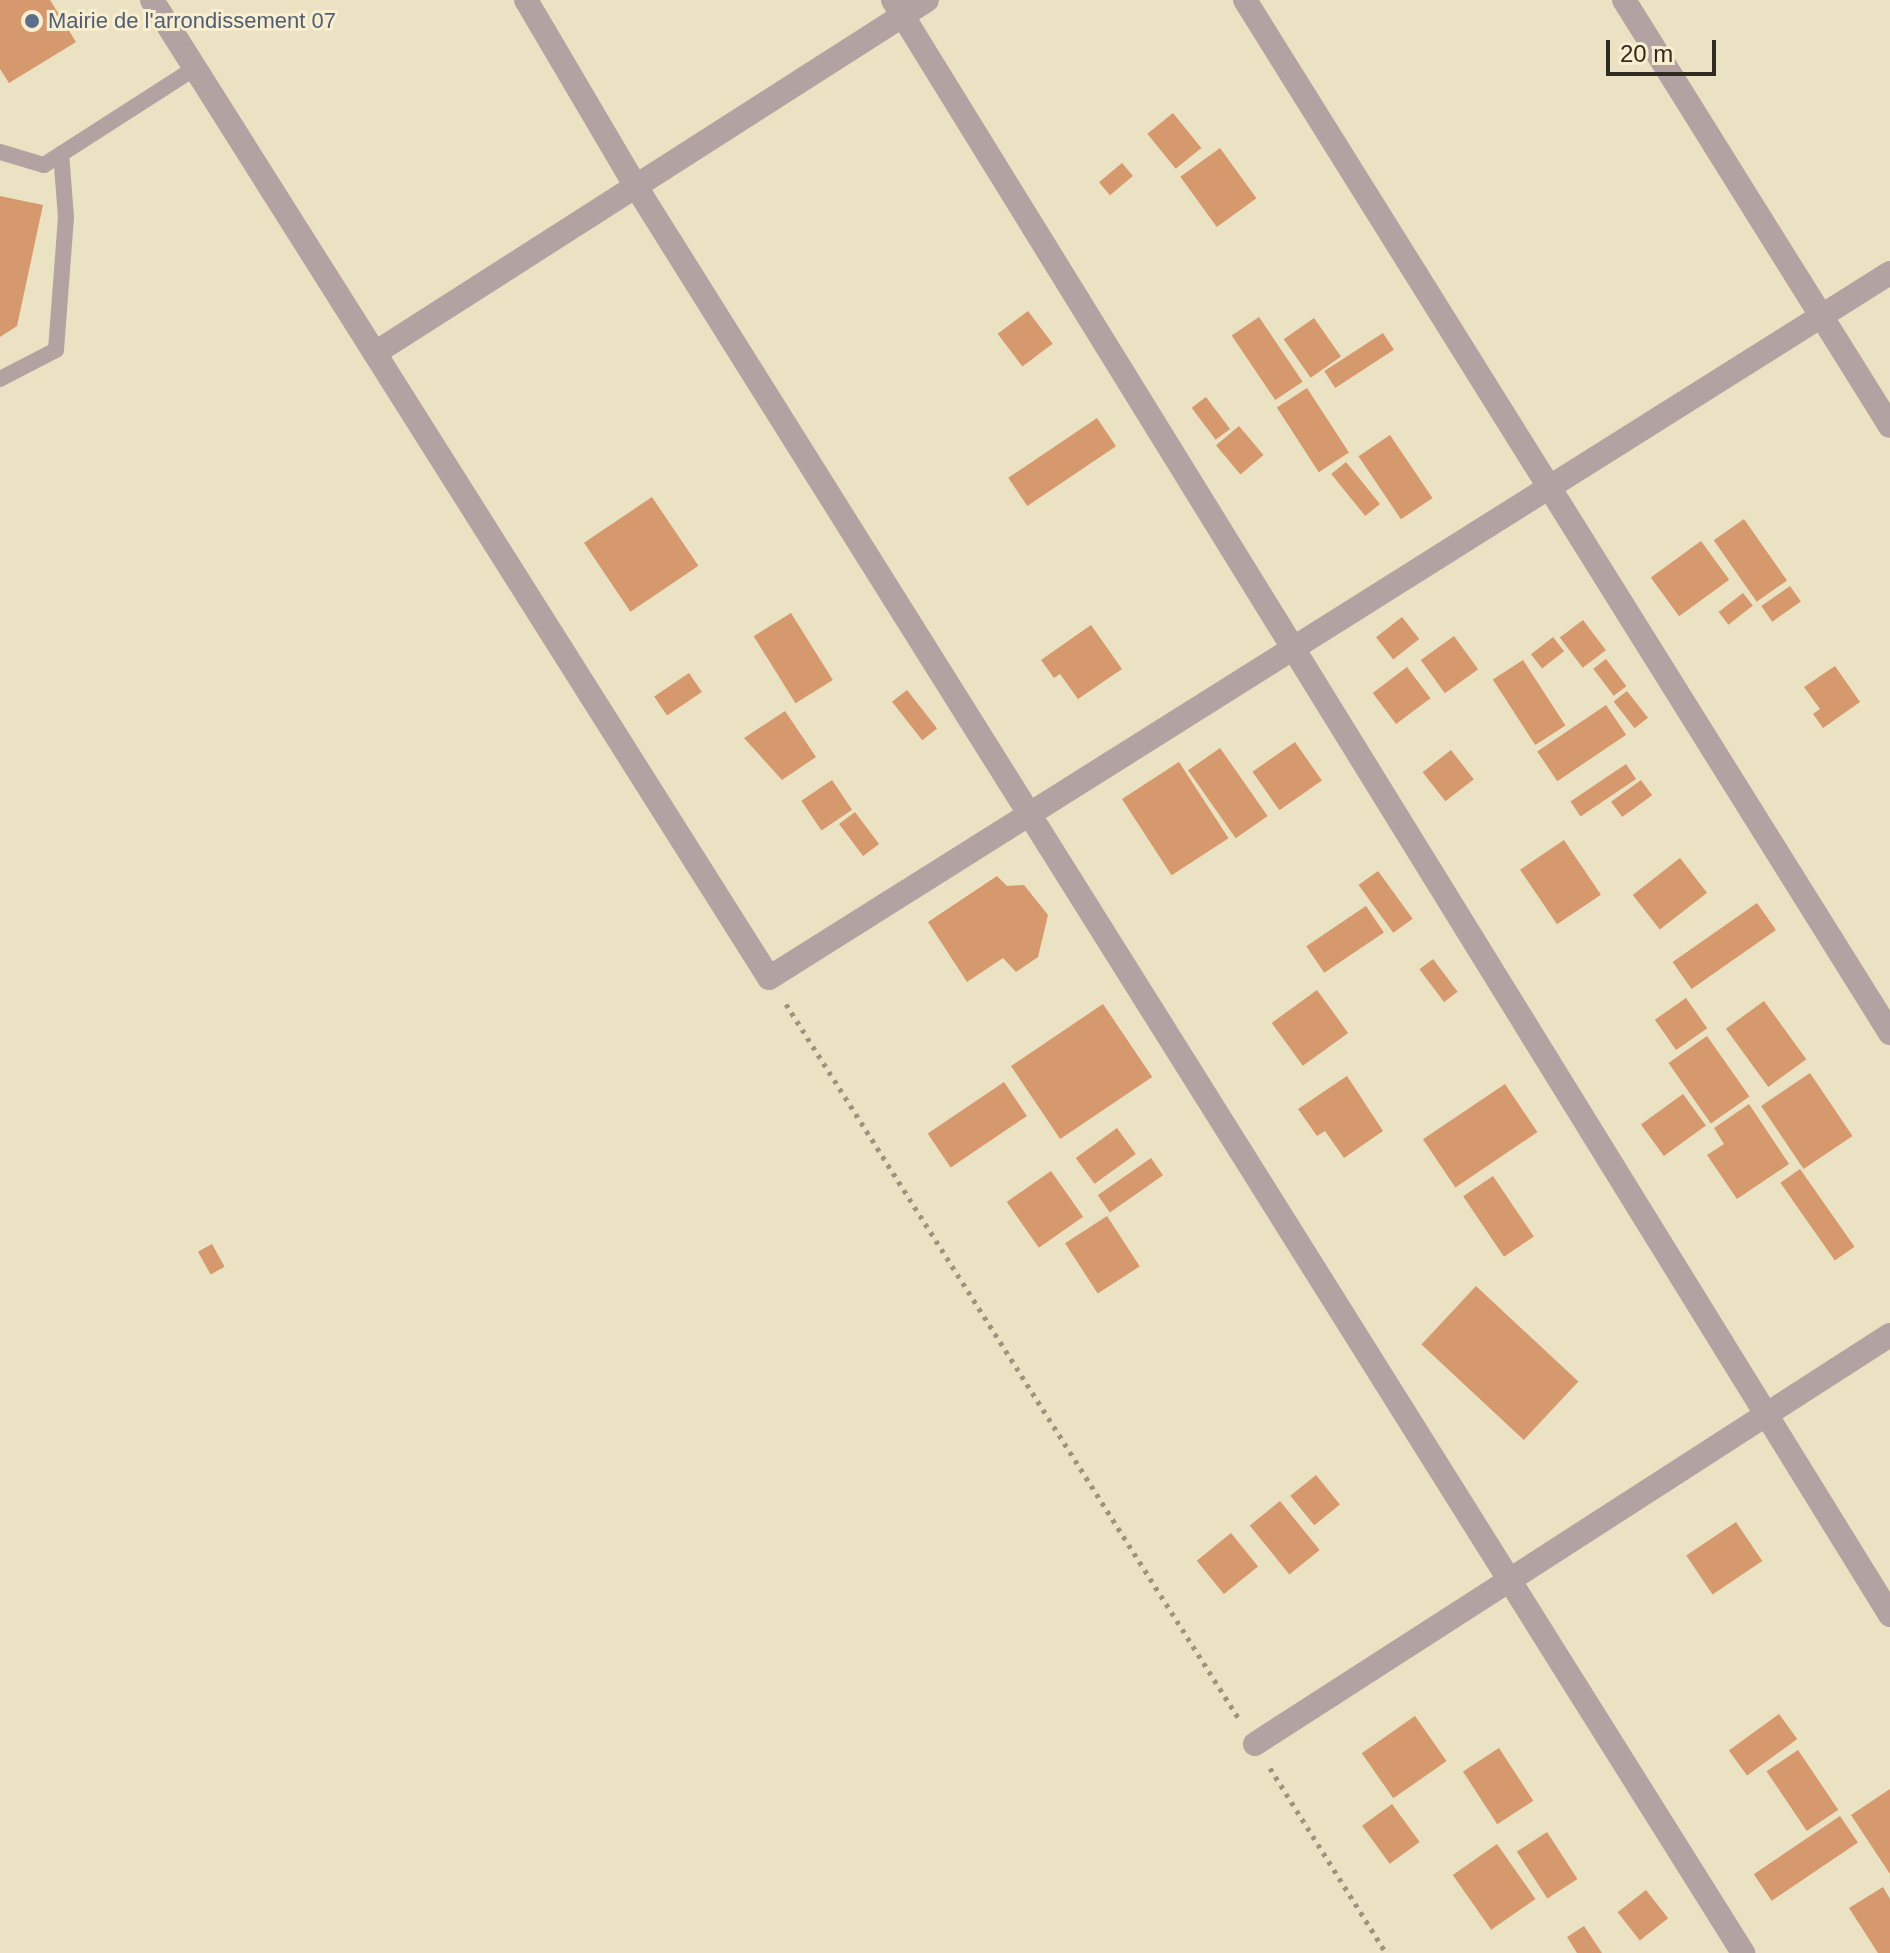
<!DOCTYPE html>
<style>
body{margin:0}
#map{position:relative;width:1890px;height:1953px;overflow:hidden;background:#ebe1c3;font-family:Arial,sans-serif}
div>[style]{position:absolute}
.building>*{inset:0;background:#d6996e;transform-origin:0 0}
.path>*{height:5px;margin-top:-2.5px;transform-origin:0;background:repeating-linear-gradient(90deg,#9b947e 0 4px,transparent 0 10px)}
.service>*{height:16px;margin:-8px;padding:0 8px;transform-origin:8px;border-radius:8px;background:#b2a2a2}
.minor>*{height:24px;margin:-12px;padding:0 12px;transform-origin:12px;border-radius:12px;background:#b2a2a2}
.dots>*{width:22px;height:22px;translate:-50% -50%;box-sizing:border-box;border:4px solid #f9efd0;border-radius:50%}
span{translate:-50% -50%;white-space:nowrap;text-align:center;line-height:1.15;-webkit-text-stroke:6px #f9efd0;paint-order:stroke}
.service-label{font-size:22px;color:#4e5e75}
.left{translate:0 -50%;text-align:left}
.scale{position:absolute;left:1606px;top:40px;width:110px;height:36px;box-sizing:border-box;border:4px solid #2f2b20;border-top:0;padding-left:10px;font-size:24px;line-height:28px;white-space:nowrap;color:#2f2b20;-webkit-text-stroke:6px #f9efd0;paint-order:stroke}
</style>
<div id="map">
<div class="building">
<div style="clip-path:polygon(0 0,50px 0,76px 42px,9px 83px,0 69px)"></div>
<div style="left:1173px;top:113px;width:45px;height:33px;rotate:51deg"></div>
<div style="left:1220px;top:148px;width:62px;height:49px;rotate:54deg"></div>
<div style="left:1122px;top:163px;width:17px;height:30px;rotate:50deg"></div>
<div style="clip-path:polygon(0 196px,43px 205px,17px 326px,0 337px)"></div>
<div style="left:1028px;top:311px;width:41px;height:38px;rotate:53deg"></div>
<div style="left:1259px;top:317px;width:78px;height:33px;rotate:56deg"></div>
<div style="left:1314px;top:318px;width:47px;height:37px;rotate:55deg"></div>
<div style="left:1383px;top:333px;width:20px;height:70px;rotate:57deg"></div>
<div style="left:1307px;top:388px;width:77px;height:36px;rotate:57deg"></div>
<div style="left:1206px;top:397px;width:40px;height:18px;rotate:53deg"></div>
<div style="left:1097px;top:418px;width:34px;height:107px;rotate:56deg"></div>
<div style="left:1239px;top:426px;width:38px;height:30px;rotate:50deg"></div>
<div style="left:1390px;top:435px;width:76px;height:38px;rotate:56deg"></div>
<div style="left:1346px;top:462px;width:54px;height:19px;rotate:51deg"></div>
<div style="left:652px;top:497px;width:83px;height:82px;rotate:56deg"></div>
<div style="left:1744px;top:519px;width:75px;height:37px;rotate:55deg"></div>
<div style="left:1701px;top:541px;width:48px;height:62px;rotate:54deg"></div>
<div style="left:1790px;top:586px;width:19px;height:35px;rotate:55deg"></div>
<div style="left:1743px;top:593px;width:16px;height:31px;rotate:52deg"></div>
<div style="left:791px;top:613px;width:79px;height:44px;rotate:58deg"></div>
<div style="left:1402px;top:617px;width:28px;height:33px;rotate:52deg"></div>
<div style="left:1583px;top:620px;width:38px;height:29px;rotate:53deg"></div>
<div style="clip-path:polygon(1091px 625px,1122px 669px,1078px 699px,1060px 674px,1054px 678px,1041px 660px)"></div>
<div style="left:1454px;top:636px;width:41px;height:41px;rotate:54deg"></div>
<div style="left:1553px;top:637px;width:18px;height:28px;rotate:52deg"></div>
<div style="left:1606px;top:659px;width:34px;height:16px;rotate:53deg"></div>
<div style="left:1523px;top:660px;width:78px;height:36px;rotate:57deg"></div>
<div style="clip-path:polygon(1835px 666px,1860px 702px,1823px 728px,1813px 714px,1820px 709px,1804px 687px)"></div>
<div style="left:1407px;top:667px;width:39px;height:43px;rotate:53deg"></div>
<div style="left:689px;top:673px;width:23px;height:42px;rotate:56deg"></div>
<div style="left:907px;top:690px;width:49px;height:19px;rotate:52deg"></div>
<div style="left:1627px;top:691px;width:34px;height:17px;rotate:52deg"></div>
<div style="left:1606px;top:705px;width:36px;height:83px;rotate:56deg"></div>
<div style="clip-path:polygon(785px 711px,816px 757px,782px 780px,744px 738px)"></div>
<div style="left:1295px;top:742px;width:47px;height:52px;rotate:55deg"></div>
<div style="left:1220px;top:748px;width:83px;height:39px;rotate:55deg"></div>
<div style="left:1451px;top:750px;width:37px;height:36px;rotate:52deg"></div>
<div style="left:1179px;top:762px;width:91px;height:68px;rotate:57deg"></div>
<div style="left:1626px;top:764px;width:18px;height:67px;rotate:56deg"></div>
<div style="left:832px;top:780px;width:36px;height:37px;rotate:56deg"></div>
<div style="left:1641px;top:780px;width:19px;height:37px;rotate:54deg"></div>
<div style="left:855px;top:812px;width:40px;height:20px;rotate:53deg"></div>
<div style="left:1564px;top:840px;width:66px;height:53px;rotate:56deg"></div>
<div style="left:1680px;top:858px;width:44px;height:60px;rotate:52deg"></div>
<div style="left:1378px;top:871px;width:59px;height:24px;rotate:54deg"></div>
<div style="clip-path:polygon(997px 876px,1007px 886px,1024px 885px,1048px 915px,1038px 957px,1016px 972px,1003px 958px,967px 982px,928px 922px)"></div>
<div style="left:1757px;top:903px;width:33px;height:103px;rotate:55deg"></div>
<div style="left:1366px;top:906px;width:32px;height:72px;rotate:56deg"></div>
<div style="left:1433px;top:959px;width:41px;height:17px;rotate:53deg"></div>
<div style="left:1317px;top:990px;width:53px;height:56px;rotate:54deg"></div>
<div style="left:1686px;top:998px;width:37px;height:38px;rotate:55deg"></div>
<div style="left:1764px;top:1001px;width:72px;height:47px;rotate:54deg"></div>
<div style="left:1103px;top:1004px;width:88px;height:111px;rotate:56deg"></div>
<div style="left:1707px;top:1036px;width:74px;height:47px;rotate:55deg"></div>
<div style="left:1810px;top:1073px;width:76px;height:59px;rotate:56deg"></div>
<div style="clip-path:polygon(1347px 1076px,1383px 1131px,1344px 1158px,1325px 1131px,1317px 1136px,1298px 1109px)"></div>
<div style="left:1004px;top:1082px;width:41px;height:92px;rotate:56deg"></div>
<div style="left:1505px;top:1084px;width:58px;height:99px;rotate:56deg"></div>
<div style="left:1683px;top:1094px;width:39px;height:52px;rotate:54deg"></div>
<div style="clip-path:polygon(1749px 1104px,1789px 1164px,1737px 1199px,1707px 1155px,1724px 1144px,1714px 1128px)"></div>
<div style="left:1117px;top:1128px;width:32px;height:51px;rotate:54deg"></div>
<div style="left:1151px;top:1158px;width:21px;height:65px;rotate:55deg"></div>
<div style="left:1800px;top:1169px;width:95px;height:24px;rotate:55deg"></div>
<div style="left:1051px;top:1171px;width:56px;height:54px;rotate:55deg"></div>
<div style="left:1493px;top:1176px;width:73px;height:36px;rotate:56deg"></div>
<div style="left:1107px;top:1216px;width:60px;height:50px;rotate:57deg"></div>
<div style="left:212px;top:1244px;width:26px;height:16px;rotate:61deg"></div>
<div style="left:1476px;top:1286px;width:140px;height:80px;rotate:43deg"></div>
<div style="left:1316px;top:1475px;width:38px;height:33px;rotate:51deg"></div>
<div style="left:1280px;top:1501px;width:63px;height:39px;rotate:51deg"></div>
<div style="left:1736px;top:1522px;width:47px;height:60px;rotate:56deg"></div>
<div style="left:1231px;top:1533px;width:43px;height:44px;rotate:51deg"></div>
<div style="left:1779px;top:1714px;width:31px;height:62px;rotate:54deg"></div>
<div style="left:1415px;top:1716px;width:55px;height:65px;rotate:55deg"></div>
<div style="left:1499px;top:1748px;width:63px;height:43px;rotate:57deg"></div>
<div style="left:1798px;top:1750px;width:72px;height:38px;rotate:56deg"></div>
<div style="clip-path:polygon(1890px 1789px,1890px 1874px,1851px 1815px)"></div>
<div style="left:1392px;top:1804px;width:47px;height:37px;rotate:54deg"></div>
<div style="left:1840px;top:1816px;width:32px;height:104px;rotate:56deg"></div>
<div style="left:1547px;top:1832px;width:56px;height:36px;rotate:57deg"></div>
<div style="left:1497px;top:1844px;width:67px;height:54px;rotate:55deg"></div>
<div style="clip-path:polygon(1883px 1887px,1890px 1899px,1890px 1953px,1878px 1953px,1849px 1908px)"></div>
<div style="left:1646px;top:1890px;width:36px;height:36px;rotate:52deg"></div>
<div style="clip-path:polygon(1584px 1926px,1602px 1953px,1577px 1953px,1567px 1937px)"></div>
</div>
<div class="path">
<div style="left:786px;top:1004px;width:846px;rotate:57.64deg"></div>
<div style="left:1270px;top:1768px;width:218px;rotate:57.9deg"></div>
</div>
<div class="service">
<div style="left:0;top:152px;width:46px;rotate:16.5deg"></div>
<div style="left:44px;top:165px;width:179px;rotate:-32.7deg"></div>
<div style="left:0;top:379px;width:63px;rotate:-27.4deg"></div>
<div style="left:56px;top:350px;width:133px;rotate:-85.7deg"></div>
<div style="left:66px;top:217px;width:63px;rotate:-94.5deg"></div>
</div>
<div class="minor">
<div style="left:152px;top:0;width:1156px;rotate:57.75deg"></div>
<div style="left:769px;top:978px;width:1324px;rotate:-32.17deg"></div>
<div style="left:526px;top:0;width:215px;rotate:59.5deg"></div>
<div style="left:635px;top:185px;width:2087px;rotate:57.92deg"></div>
<div style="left:893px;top:0;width:1898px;rotate:58.31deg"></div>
<div style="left:1245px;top:0;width:1218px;rotate:58.02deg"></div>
<div style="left:1624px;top:0;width:502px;rotate:58.02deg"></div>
<div style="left:375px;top:353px;width:655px;rotate:-32.6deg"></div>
<div style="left:1255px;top:1744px;width:755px;rotate:-32.79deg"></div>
</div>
<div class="dots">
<div style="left:32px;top:21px;background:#5c6f8a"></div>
</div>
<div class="service-label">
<span class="left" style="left:48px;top:21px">Mairie de l'arrondissement 07</span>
</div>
<div class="scale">20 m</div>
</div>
